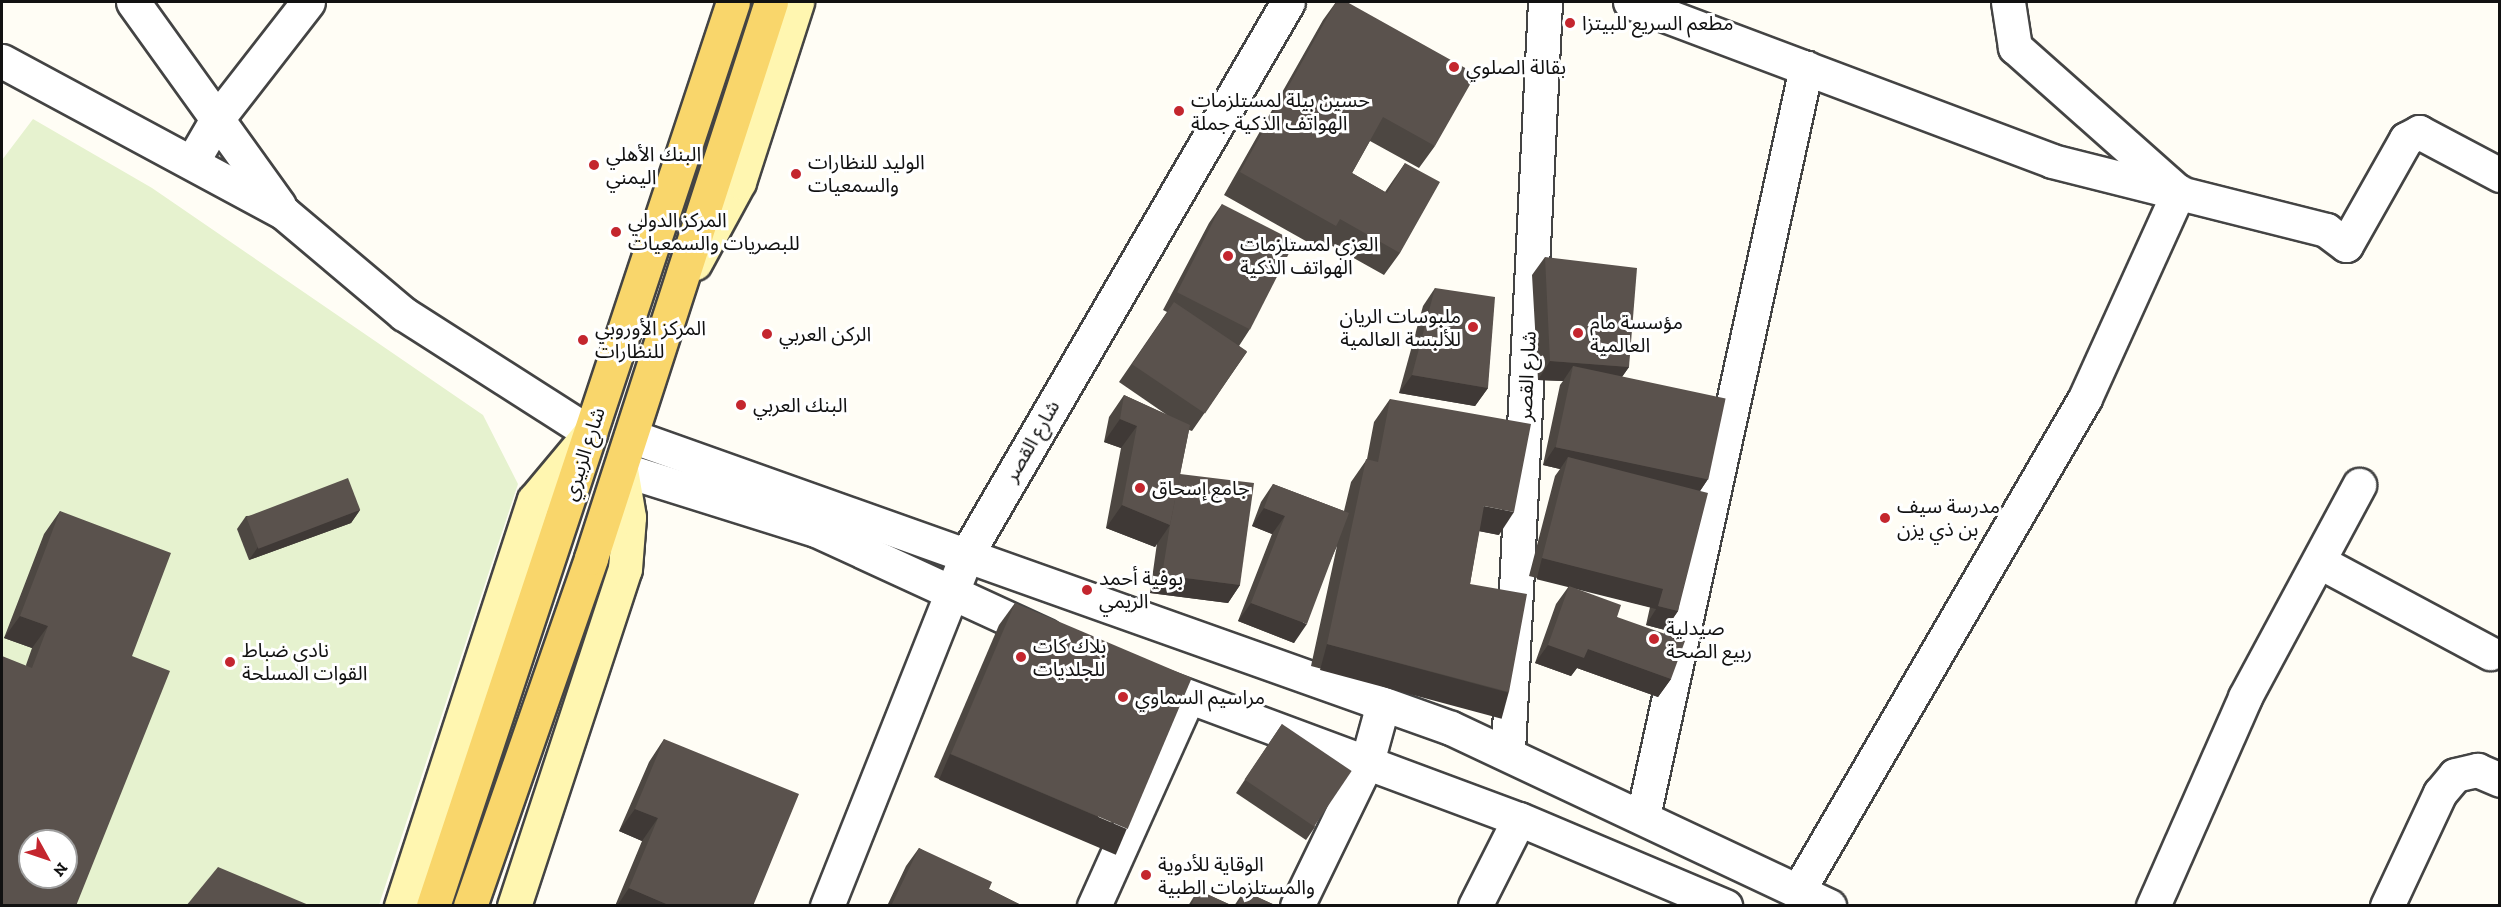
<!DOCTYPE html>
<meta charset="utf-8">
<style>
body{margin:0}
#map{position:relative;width:2501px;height:907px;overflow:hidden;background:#fffdf5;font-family:"Zilla Slab","Noto Sans Arabic",serif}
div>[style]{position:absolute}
.pitch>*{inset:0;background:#e6f2cf}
.roads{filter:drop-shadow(2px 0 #444) drop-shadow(-2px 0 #444) drop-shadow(0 2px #444) drop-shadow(0 -2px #444)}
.minor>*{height:33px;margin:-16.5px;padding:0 16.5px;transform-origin:16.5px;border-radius:16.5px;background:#fff}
.secondary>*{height:33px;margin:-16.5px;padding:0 16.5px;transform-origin:16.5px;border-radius:16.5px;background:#fff6b0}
.primary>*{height:33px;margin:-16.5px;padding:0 16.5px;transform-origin:16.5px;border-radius:16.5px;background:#f9d66b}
.wall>*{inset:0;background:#4d4742}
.shaded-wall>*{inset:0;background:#3f3936;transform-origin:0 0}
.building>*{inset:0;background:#5a524d;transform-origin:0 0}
.dots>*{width:16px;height:16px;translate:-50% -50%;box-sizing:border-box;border:3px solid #fff;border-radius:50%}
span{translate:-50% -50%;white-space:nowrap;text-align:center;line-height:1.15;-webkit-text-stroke:6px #fff;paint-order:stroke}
.poi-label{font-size:20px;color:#111}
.left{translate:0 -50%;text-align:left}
.right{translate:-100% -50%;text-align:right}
.street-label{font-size:20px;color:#111}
.frame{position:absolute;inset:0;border:3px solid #111;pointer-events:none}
.north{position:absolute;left:18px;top:829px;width:60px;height:60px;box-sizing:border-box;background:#fff;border:2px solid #a0a0a0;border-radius:50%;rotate:130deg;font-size:16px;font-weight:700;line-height:24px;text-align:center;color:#111}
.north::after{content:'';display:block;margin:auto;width:21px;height:27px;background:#c4262e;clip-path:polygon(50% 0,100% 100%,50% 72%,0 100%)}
</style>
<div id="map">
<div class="pitch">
<div style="clip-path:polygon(evenodd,33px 119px,152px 188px,483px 415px,518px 484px,379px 905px,2px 905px,2px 160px,33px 119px,30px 841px,66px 841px,66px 877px,30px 877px,30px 841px)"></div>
</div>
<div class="roads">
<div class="minor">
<div style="left:133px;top:2px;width:250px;rotate:54.3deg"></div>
<div style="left:1630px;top:2px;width:451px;rotate:20.6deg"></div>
<div style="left:2052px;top:161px;width:283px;rotate:14.1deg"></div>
<div style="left:2326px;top:230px;width:25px;rotate:37deg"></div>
<div style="left:2346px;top:245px;width:122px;rotate:-60.5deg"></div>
<div style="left:2406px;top:139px;width:15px;rotate:-28deg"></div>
<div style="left:2419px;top:132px;width:92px;rotate:28deg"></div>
<div style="left:2008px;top:2px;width:46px;rotate:81.2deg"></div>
<div style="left:2015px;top:47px;width:213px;rotate:41.6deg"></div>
<div style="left:2px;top:61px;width:320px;rotate:28.3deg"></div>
<div style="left:284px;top:213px;width:157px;rotate:40.1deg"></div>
<div style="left:404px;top:314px;width:221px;rotate:32.6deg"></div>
<div style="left:192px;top:162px;width:50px;rotate:-59.8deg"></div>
<div style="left:217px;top:119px;width:148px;rotate:-52.1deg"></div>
<div style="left:631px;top:436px;width:870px;rotate:19.6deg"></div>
<div style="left:1451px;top:728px;width:418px;rotate:25.2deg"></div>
<div style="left:621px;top:469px;width:204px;rotate:17.4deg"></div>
<div style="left:816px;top:530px;width:253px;rotate:24.7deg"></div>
<div style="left:2320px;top:562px;width:193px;rotate:28.2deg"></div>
<div style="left:1142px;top:679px;width:402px;rotate:20.4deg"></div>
<div style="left:1519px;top:819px;width:224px;rotate:22.9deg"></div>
<div style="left:1508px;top:751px;width:750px;rotate:-87.17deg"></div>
<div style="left:1643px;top:816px;width:766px;rotate:-77.71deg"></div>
<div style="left:1798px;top:891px;width:570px;rotate:-59.79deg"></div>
<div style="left:2085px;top:398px;width:227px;rotate:-65.6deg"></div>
<div style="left:827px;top:906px;width:381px;rotate:-68.3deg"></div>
<div style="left:968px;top:552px;width:636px;rotate:-59.81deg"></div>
<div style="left:1094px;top:906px;width:227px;rotate:-65.8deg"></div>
<div style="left:1297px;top:906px;width:160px;rotate:-64.1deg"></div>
<div style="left:1367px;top:762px;width:60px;rotate:-74.6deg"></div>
<div style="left:1475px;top:906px;width:97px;rotate:-63.2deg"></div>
<div style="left:2153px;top:906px;width:228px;rotate:-66.2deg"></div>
<div style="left:2245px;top:697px;width:241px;rotate:-61.7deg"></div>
<div style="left:2387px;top:906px;width:125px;rotate:-64.9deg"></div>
<div style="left:2440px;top:793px;width:23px;rotate:-50deg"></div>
<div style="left:2455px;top:775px;width:23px;rotate:-13deg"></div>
<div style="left:2477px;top:770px;width:25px;rotate:23deg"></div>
</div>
<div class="secondary">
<div style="left:695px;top:263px;width:92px;rotate:-61.5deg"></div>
<div style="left:739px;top:182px;width:189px;rotate:-72.1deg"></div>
<div style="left:401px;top:906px;width:427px;rotate:-71.9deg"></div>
<div style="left:534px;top:500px;width:87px;rotate:-50.1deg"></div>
<div style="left:514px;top:906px;width:355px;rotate:-71.8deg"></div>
<div style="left:625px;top:569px;width:52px;rotate:-85.6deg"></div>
<div style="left:629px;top:517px;width:49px;rotate:-99.5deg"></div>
</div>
<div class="primary">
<div style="left:433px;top:906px;width:952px;rotate:-71.64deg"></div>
<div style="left:470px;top:906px;width:368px;rotate:-70.8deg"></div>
<div style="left:591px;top:558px;width:584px;rotate:-72.06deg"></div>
</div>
</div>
<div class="wall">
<div style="clip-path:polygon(1336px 2px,1347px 2px,1435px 146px,1419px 168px,1370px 141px,1352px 173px,1385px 192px,1405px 163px,1400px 253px,1384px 275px,1325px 242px,1320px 249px,1224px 195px,1323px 20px)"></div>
<div style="clip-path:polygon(1222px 204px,1250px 329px,1239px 346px,1247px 352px,1192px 431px,1189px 430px,1180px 474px,1240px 585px,1228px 603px,1150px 593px,1157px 543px,1155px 547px,1106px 528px,1121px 448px,1104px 442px,1109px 417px,1124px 395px,1167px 415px,1119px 382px,1167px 312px,1163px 310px,1209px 223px)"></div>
<div style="clip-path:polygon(1545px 257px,1629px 367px,1622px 377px,1708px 479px,1700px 491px,1678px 611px,1665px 630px,1646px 625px,1650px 607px,1572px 587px,1617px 617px,1671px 679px,1658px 697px,1577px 668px,1571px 676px,1535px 663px,1556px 604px,1569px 586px,1529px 576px,1555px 476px,1560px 469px,1543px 465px,1560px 385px,1563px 381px,1538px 380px,1532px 275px)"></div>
<div style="clip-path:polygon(1435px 288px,1488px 388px,1475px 406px,1399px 393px,1423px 306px)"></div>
<div style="clip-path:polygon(1390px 399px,1499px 535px,1479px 531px,1470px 584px,1509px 692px,1493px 715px,1311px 666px,1337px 546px,1294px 643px,1238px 621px,1272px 534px,1252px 526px,1261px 502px,1273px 484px,1344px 511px,1351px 482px,1367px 459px,1374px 422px)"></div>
<div style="clip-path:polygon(360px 510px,351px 523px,249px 560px,237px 529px,246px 516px)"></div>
<div style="clip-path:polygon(60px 511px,132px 656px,76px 906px,26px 665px,32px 648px,4px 638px,44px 534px)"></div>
<div style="clip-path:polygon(1015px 603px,1112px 852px,934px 777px,999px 625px)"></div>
<div style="clip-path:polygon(1282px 724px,1315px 827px,1306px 840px,1236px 793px)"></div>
<div style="clip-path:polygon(664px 739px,753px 906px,615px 906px,642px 841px,619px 831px,649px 762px)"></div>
<div style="clip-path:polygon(919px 848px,989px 889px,1023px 906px,887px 906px,906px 866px)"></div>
<div style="clip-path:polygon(1198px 890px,1233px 906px,1188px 906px)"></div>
<div style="clip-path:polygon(1244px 891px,1277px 906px,1234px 906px)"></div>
</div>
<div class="shaded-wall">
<div style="clip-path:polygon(1550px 361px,1629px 367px,1616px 385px,1573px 366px,1563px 381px,1538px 380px)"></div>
<div style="clip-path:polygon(1412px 375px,1488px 388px,1475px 406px,1399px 393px)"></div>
<div style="clip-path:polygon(1120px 419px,1137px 426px,1121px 448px,1104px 442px)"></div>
<div style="clip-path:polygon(1555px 447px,1708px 479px,1696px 497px,1568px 457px,1560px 469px,1543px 465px)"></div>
<div style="clip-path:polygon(1122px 505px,1170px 525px,1155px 547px,1106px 528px)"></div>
<div style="clip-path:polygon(1484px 506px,1514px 512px,1499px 535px,1468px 529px)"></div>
<div style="clip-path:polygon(1264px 508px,1285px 516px,1272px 534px,1252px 526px)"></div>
<div style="clip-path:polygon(360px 510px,351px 523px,249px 560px,258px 547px)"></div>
<div style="left:1542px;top:558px;width:125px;height:22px;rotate:14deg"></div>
<div style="clip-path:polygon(1162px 575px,1240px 585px,1228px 603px,1150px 593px)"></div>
<div style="clip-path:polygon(1251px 603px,1307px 624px,1294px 643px,1238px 621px)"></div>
<div style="clip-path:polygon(1658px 606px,1678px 611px,1665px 630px,1646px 625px)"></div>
<div style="clip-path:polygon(20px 616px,48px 626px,32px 648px,4px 638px)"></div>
<div style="left:1327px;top:644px;width:188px;height:27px;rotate:15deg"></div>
<div style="clip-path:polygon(1548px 645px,1588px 649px,1671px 679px,1658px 697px,1577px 668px,1571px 676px,1535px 663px)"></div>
<div style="left:950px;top:754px;width:192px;height:28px;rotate:23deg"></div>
<div style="clip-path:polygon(635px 809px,658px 818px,642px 841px,619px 831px)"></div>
<div style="clip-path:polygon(629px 888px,671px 906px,617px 906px)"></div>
</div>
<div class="building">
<div style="clip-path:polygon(1336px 2px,1347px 2px,1476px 74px,1435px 146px,1383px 117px,1352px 173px,1387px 193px,1405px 163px,1440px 182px,1400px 253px,1340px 219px,1336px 226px,1240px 172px)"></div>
<div style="left:1222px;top:204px;width:82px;height:99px;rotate:27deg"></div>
<div style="clip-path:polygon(1545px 257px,1637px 268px,1629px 367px,1550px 361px)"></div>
<div style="clip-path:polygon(1435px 288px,1495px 297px,1488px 388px,1412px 375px)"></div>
<div style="left:1174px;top:302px;width:88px;height:75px;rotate:34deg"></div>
<div style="left:1573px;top:366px;width:156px;height:83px;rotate:12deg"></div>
<div style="clip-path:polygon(1124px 395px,1190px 425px,1170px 525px,1122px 505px,1137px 426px,1120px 419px)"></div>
<div style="clip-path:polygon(1390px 399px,1531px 424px,1514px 512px,1484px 506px,1470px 584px,1527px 594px,1509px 692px,1327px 644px,1366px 459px,1378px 462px)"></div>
<div style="clip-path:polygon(1568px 457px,1708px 493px,1678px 611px,1658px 606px,1663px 589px,1542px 558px)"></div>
<div style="clip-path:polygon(1180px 474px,1254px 483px,1240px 585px,1162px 575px,1170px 525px)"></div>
<div style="left:348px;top:478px;width:34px;height:109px;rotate:69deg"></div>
<div style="clip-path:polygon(1273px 484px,1349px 513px,1307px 624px,1251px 603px,1285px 516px,1264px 508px)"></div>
<div style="clip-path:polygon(evenodd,60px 511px,171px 553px,132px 656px,170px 671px,76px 906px,2px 906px,2px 656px,32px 668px,48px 626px,20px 616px,60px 511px,30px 841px,66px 841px,66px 877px,30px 877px,30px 841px)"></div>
<div style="clip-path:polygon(1569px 586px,1621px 605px,1617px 617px,1685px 641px,1671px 679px,1588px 649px,1584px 658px,1548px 645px)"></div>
<div style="left:1015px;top:603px;width:192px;height:164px;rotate:23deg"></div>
<div style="left:1282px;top:724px;width:84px;height:67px;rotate:34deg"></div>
<div style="clip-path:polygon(664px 739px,799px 794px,753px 906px,671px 906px,629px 888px,658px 818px,635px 809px)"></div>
<div style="clip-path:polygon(919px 848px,992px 882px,989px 889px,1023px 906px,891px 906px)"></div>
<div style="clip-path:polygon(218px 867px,311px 906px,186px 906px)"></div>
<div style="clip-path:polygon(1198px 890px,1233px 906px,1191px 906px)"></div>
<div style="clip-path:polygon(1244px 891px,1277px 906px,1237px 906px)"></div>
</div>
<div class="dots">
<div style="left:1570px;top:23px;background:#c4262e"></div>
<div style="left:1454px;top:67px;background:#c4262e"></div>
<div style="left:1179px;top:111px;background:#c4262e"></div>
<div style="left:594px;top:165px;background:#c4262e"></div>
<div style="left:796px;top:174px;background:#c4262e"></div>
<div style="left:616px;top:232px;background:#c4262e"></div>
<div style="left:1228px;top:256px;background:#c4262e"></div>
<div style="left:1473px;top:327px;background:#c4262e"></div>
<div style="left:1578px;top:333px;background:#c4262e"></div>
<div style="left:767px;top:334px;background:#c4262e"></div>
<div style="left:583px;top:340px;background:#c4262e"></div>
<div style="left:741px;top:405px;background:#c4262e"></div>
<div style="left:1140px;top:488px;background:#c4262e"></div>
<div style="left:1885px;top:518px;background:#c4262e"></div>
<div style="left:1087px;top:590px;background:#c4262e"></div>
<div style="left:1654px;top:639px;background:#c4262e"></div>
<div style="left:1021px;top:657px;background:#c4262e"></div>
<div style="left:230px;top:662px;background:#c4262e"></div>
<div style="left:1123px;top:697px;background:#c4262e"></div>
<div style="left:1146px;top:875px;background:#c4262e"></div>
</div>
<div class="poi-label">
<span class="left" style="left:1582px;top:23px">مطعم السريع للبيتزا</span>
<span class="left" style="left:1466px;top:67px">بقالة الصلوي</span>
<span class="left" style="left:1191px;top:112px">حسين بيلة لمستلزمات<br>الهواتف الذكية جملة</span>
<span class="left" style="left:606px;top:166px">البنك الأهلي<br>اليمني</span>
<span class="left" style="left:808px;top:174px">الوليد للنظارات<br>والسمعيات</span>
<span class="left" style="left:628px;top:232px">المركز الدولي<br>للبصريات والسمعيات</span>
<span class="left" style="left:1240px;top:256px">العزي لمستلزمات<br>الهواتف الذكية</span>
<span class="right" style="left:1461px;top:328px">ملبوسات الريان<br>للألبسة العالمية</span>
<span class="left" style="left:1590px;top:334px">مؤسسة مام<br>العالمية</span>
<span class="left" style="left:595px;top:340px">المركز الأوروبي<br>للنظارات</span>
<span class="left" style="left:779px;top:334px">الركن العربي</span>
<span class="left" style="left:753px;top:405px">البنك العربي</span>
<span class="left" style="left:1152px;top:488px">جامع إسحاق</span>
<span class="left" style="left:1897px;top:518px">مدرسة سيف<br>بن ذي يزن</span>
<span class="left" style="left:1099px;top:590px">بوفية أحمد<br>الريمي</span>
<span class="left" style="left:1666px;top:640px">صيدلية<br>ربيع الصحة</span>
<span class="left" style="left:1033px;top:658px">بلاك كات<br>للجلديات</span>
<span class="left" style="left:242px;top:662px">نادي ضباط<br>القوات المسلحة</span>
<span class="left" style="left:1135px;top:697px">مراسيم السماوي</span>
<span class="left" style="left:1158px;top:876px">الوقاية للأدوية<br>والمستلزمات الطبية</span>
</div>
<div class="street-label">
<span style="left:1527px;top:376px;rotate:-87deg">شارع القصر</span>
<span style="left:1032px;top:441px;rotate:-60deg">شارع القصر</span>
<span style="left:584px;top:454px;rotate:-72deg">شارع الزبيري</span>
</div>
<div class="frame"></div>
<div class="north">N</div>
</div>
